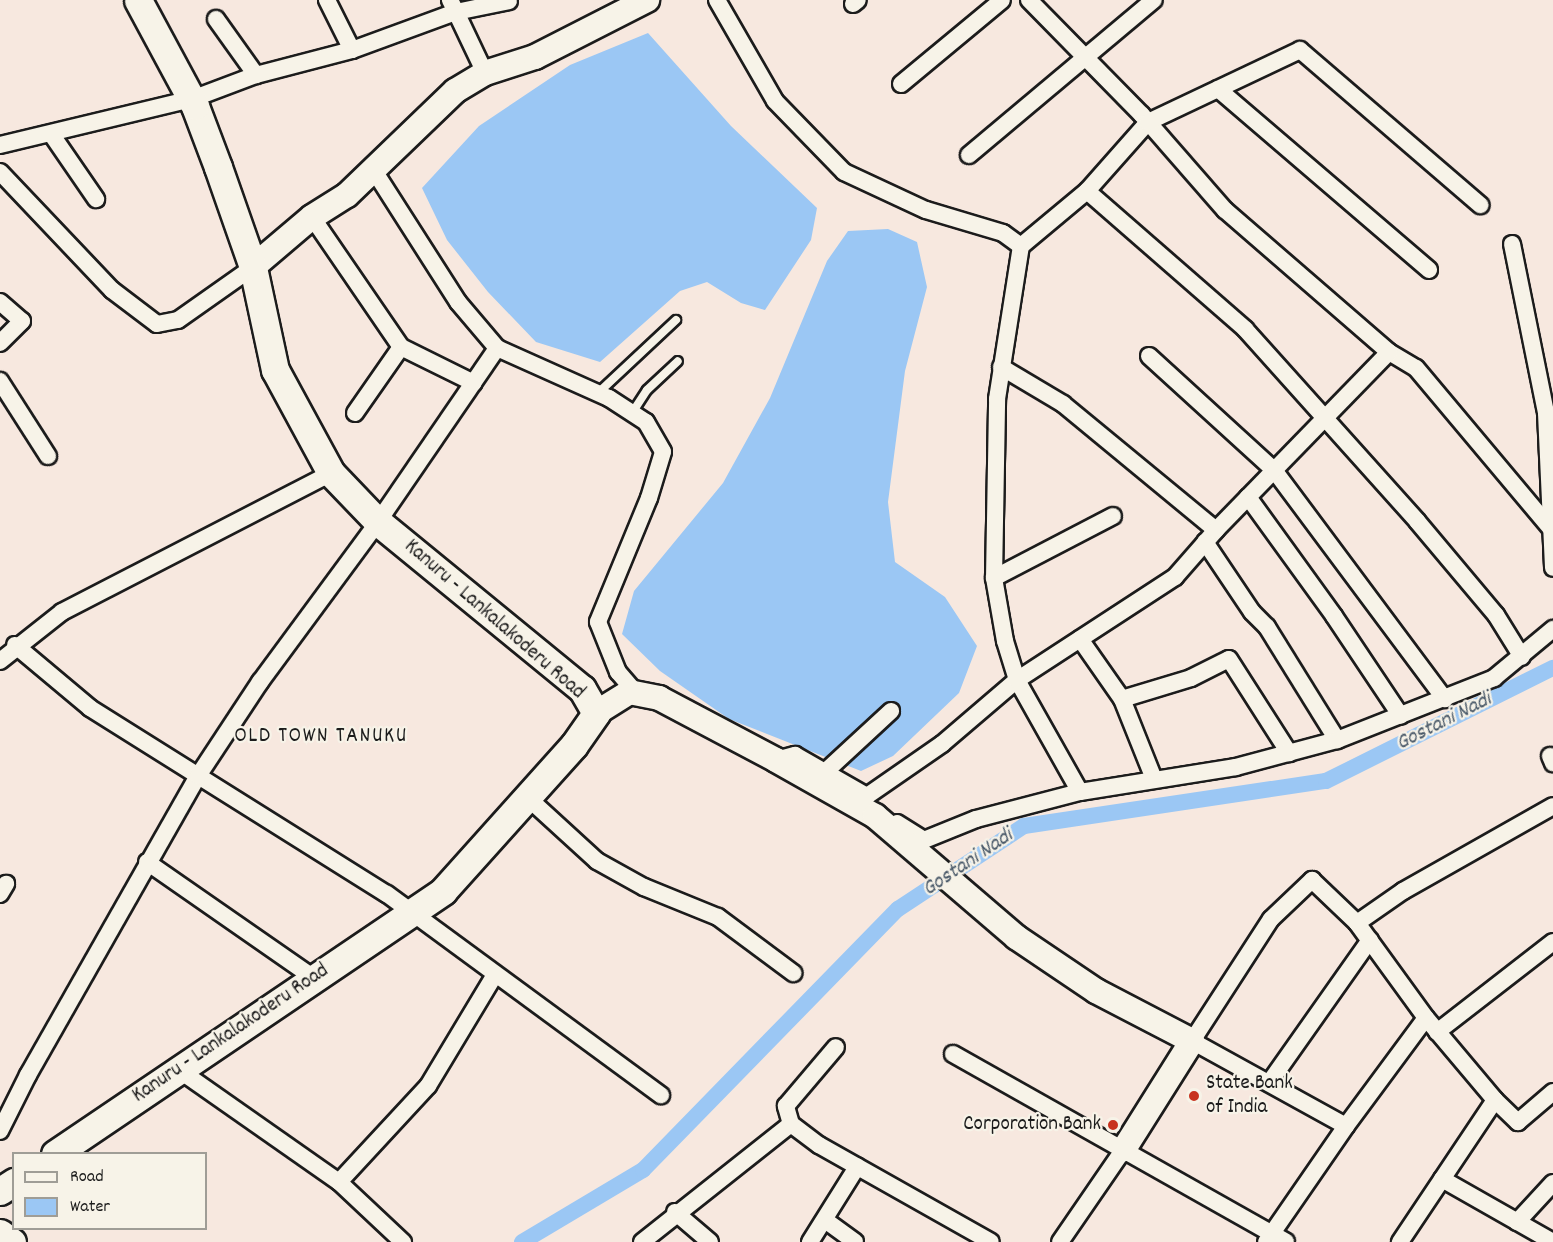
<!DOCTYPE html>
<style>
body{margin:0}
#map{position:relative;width:1553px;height:1242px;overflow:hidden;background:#f7e8df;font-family:Dekko,sans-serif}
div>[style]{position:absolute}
.water>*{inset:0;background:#9bc7f4}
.canal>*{height:16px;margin:-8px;padding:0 8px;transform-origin:8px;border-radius:8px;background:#9bc7f4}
.roads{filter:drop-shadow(2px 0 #1c1c1c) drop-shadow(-2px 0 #1c1c1c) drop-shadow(0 2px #1c1c1c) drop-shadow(0 -2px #1c1c1c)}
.lane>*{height:8px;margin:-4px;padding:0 4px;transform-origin:4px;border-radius:4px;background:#f7f3e8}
.street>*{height:16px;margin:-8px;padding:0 8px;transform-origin:8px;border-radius:8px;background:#f7f3e8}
.secondary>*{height:24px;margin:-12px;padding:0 12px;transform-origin:12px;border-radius:12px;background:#f7f3e8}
.primary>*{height:27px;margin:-13.5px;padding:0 13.5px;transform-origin:13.5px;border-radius:13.5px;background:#f7f3e8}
.dots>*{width:16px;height:16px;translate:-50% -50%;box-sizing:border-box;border:3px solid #f7f3e8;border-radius:50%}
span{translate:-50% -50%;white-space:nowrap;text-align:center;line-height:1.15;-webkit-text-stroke:4.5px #f7f3e8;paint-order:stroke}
.street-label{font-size:21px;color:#1c1c1c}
.poi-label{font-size:21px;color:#1c1c1c}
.left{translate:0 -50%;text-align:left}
.right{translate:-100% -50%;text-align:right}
.water-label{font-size:22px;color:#485868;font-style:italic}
.neighbourhood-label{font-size:22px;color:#1c1c1c;letter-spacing:1.5px}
.legend{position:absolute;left:12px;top:1152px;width:195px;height:78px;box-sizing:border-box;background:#f7f3e8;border:2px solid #9f9d96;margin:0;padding:8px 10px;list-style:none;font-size:18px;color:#1c1c1c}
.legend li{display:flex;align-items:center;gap:12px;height:30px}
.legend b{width:30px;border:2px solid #9f9d96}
</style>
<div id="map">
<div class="water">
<div style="clip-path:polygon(648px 33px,731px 126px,817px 208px,811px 240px,765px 310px,741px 303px,707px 282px,680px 291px,600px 362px,536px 342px,488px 292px,447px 240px,422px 188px,479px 126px,570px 65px)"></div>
<div style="clip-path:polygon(888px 229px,917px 242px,927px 287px,905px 371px,888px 502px,895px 562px,945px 597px,977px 646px,959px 693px,893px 756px,861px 771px,729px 719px,660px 671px,622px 634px,634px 591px,723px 483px,770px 398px,827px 261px,848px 231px)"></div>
</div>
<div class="canal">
<div style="left:522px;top:1242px;width:141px;rotate:-30.8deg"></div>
<div style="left:643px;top:1170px;width:365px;rotate:-45.7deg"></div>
<div style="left:898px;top:909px;width:151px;rotate:-33.4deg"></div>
<div style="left:1024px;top:826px;width:305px;rotate:-8.5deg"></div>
<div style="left:1326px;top:781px;width:254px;rotate:-26.5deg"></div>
</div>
<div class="roads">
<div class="lane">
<div style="left:598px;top:393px;width:107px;rotate:-43.1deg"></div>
<div style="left:632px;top:413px;width:27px;rotate:-57deg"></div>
<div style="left:647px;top:390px;width:42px;rotate:-43.1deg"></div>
</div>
<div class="street">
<div style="left:327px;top:0;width:56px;rotate:63.4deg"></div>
<div style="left:450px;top:0;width:13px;rotate:63deg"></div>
<div style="left:456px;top:12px;width:54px;rotate:-11.7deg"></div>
<div style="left:717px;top:0;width:116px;rotate:60.1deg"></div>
<div style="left:775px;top:101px;width:99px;rotate:45.8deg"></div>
<div style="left:844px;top:172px;width:90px;rotate:24.9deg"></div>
<div style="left:926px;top:210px;width:80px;rotate:16.6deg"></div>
<div style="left:1003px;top:233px;width:22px;rotate:36deg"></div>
<div style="left:1029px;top:0;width:161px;rotate:45.5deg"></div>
<div style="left:1142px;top:115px;width:126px;rotate:48.9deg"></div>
<div style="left:1225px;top:210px;width:217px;rotate:40.9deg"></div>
<div style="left:1389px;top:352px;width:31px;rotate:31deg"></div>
<div style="left:1416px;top:368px;width:210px;rotate:50deg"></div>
<div style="left:853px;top:4px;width:6px;rotate:-39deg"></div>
<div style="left:216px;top:19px;width:69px;rotate:54.5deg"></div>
<div style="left:901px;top:84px;width:131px;rotate:-39.7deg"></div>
<div style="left:1218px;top:89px;width:278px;rotate:40.6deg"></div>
<div style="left:52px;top:135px;width:78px;rotate:55.5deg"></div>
<div style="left:0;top:145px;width:197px;rotate:-13.5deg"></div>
<div style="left:192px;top:99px;width:68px;rotate:-20.6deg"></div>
<div style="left:256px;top:75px;width:99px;rotate:-14.6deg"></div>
<div style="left:352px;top:50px;width:111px;rotate:-20.1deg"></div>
<div style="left:456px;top:12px;width:68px;rotate:64.6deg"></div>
<div style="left:969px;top:155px;width:241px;rotate:-40deg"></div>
<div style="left:373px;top:169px;width:158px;rotate:57.4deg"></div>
<div style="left:458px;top:302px;width:60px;rotate:49.7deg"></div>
<div style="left:497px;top:348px;width:123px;rotate:24.1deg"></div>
<div style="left:609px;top:398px;width:44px;rotate:33deg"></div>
<div style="left:646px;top:422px;width:34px;rotate:60deg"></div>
<div style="left:663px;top:452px;width:48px;rotate:106.9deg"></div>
<div style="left:649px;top:498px;width:134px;rotate:112.4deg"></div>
<div style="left:598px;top:622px;width:54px;rotate:68.2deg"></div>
<div style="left:618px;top:672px;width:29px;rotate:49deg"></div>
<div style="left:0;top:172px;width:163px;rotate:46.5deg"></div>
<div style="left:112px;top:290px;width:56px;rotate:37.1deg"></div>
<div style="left:157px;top:324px;width:21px;rotate:-11deg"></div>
<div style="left:178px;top:320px;width:92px;rotate:-35.2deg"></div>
<div style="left:1087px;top:191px;width:210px;rotate:41.1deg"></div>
<div style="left:1245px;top:329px;width:258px;rotate:48.1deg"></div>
<div style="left:1417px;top:521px;width:123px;rotate:50deg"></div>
<div style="left:1496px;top:615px;width:49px;rotate:58.2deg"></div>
<div style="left:312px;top:217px;width:158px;rotate:55.6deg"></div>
<div style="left:401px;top:347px;width:81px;rotate:26.3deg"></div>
<div style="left:1512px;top:244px;width:172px;rotate:78.6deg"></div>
<div style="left:1546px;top:413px;width:155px;rotate:87.4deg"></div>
<div style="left:0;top:302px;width:29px;rotate:41deg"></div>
<div style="left:22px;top:321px;width:31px;rotate:135deg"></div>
<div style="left:1149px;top:356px;width:169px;rotate:42.4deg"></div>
<div style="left:1274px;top:470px;width:286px;rotate:53.3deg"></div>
<div style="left:1001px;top:367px;width:72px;rotate:30.8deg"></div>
<div style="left:1063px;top:404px;width:198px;rotate:39.5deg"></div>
<div style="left:0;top:381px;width:89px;rotate:57.4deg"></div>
<div style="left:355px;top:413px;width:80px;rotate:-55.1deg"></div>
<div style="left:1248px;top:497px;width:147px;rotate:54.1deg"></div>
<div style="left:1334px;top:616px;width:120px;rotate:56.2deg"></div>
<div style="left:1205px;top:542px;width:84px;rotate:56.1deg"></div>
<div style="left:1252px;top:612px;width:21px;rotate:45deg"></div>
<div style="left:1267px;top:627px;width:133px;rotate:58.2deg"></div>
<div style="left:994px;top:578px;width:134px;rotate:-27.5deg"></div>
<div style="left:1080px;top:639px;width:73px;rotate:55deg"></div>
<div style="left:1122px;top:699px;width:86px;rotate:68.2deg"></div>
<div style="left:15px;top:645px;width:98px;rotate:40deg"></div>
<div style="left:90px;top:708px;width:350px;rotate:32.1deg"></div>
<div style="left:387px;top:894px;width:340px;rotate:36.3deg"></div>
<div style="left:0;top:661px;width:79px;rotate:-38.3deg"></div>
<div style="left:62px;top:612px;width:303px;rotate:-27.3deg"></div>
<div style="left:1122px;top:699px;width:72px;rotate:-16.9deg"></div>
<div style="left:1191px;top:678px;width:42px;rotate:-26.6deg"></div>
<div style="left:1229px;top:659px;width:112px;rotate:57.4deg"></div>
<div style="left:1550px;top:756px;width:8px;rotate:67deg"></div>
<div style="left:776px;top:760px;width:20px;rotate:-15deg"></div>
<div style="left:795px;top:755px;width:83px;rotate:29.7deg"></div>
<div style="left:867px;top:796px;width:91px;rotate:-34.7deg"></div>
<div style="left:942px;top:744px;width:99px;rotate:-40.5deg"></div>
<div style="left:1017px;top:680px;width:189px;rotate:-33.1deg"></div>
<div style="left:1175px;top:577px;width:62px;rotate:-48.9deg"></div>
<div style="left:1216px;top:530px;width:248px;rotate:-45.8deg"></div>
<div style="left:825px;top:772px;width:90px;rotate:-42.7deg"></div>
<div style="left:1080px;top:792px;width:129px;rotate:-119.4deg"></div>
<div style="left:1017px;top:680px;width:41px;rotate:-107.1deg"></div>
<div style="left:1005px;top:641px;width:64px;rotate:-99.9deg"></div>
<div style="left:994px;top:578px;width:179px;rotate:-89deg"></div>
<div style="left:997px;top:399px;width:155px;rotate:-81.1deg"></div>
<div style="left:1021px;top:246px;width:86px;rotate:-39.8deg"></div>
<div style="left:1087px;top:191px;width:92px;rotate:-48.5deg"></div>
<div style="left:1148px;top:122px;width:168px;rotate:-25.3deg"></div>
<div style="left:1300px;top:50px;width:238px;rotate:40.7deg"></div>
<div style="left:527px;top:797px;width:95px;rotate:42.4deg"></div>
<div style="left:597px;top:861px;width:54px;rotate:29deg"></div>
<div style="left:644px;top:887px;width:80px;rotate:22.1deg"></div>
<div style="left:718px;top:917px;width:94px;rotate:36.7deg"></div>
<div style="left:897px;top:823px;width:32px;rotate:32deg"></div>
<div style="left:924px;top:840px;width:56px;rotate:-22deg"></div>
<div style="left:976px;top:819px;width:107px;rotate:-14.6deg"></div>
<div style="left:1080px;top:792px;width:158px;rotate:-9.1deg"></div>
<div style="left:1236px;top:767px;width:105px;rotate:-15deg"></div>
<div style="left:1337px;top:740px;width:169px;rotate:-21.5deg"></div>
<div style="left:1494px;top:678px;width:77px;rotate:-39.7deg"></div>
<div style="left:147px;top:862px;width:203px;rotate:34.8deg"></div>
<div style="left:0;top:894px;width:12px;rotate:-59deg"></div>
<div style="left:1357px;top:923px;width:56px;rotate:-34.8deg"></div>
<div style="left:1403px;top:891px;width:172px;rotate:-29.5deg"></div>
<div style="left:1437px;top:1032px;width:147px;rotate:-37.8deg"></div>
<div style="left:953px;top:1054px;width:382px;rotate:29.4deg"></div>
<div style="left:179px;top:1070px;width:195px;rotate:35deg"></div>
<div style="left:339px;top:1182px;width:88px;rotate:43.2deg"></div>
<div style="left:1269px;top:1083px;width:175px;rotate:-54.8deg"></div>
<div style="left:1495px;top:1100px;width:32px;rotate:44deg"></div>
<div style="left:1518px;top:1122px;width:46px;rotate:-40.6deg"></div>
<div style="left:791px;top:1124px;width:19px;rotate:-106deg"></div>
<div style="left:786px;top:1106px;width:77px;rotate:-49.7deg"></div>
<div style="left:1346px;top:1126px;width:134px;rotate:-53.5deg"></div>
<div style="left:0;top:1131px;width:63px;rotate:-63.4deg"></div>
<div style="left:28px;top:1075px;width:344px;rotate:-60.4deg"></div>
<div style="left:198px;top:776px;width:113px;rotate:-56.6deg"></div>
<div style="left:260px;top:682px;width:199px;rotate:-53.6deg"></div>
<div style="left:378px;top:522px;width:211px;rotate:-55.6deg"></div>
<div style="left:1442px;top:1179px;width:128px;rotate:29.6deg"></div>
<div style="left:339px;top:1182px;width:131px;rotate:-47.2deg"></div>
<div style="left:428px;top:1086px;width:128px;rotate:-59deg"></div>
<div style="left:675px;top:1212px;width:46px;rotate:40.6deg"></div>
<div style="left:825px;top:1220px;width:37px;rotate:36deg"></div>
<div style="left:1517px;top:1222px;width:53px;rotate:-47.3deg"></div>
<div style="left:642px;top:1242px;width:190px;rotate:-38.4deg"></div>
<div style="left:791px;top:1124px;width:35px;rotate:37deg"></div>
<div style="left:819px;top:1145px;width:197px;rotate:29.4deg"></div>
<div style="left:810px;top:1242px;width:89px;rotate:-57.9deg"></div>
<div style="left:1060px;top:1242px;width:113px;rotate:-55.5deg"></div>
<div style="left:1266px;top:1242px;width:141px;rotate:-55.4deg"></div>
<div style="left:1346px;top:1126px;width:176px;rotate:-151.1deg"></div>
<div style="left:1192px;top:1041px;width:145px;rotate:-57.1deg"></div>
<div style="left:1271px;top:919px;width:57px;rotate:-43.6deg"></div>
<div style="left:1312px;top:880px;width:62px;rotate:43.7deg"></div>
<div style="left:1357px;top:923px;width:117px;rotate:54deg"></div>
<div style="left:1426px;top:1018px;width:107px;rotate:49.9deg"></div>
<div style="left:1495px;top:1100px;width:171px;rotate:123.8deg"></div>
</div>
<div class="secondary">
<div style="left:253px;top:267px;width:77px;rotate:-40.3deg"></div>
<div style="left:312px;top:217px;width:41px;rotate:-32.2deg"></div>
<div style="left:347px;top:195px;width:150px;rotate:-43.9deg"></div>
<div style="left:455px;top:91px;width:35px;rotate:-31deg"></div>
<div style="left:485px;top:73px;width:52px;rotate:-17.7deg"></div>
<div style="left:535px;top:57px;width:126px;rotate:-27deg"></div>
<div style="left:596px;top:713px;width:39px;rotate:-32deg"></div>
<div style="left:629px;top:692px;width:31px;rotate:11deg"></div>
<div style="left:659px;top:698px;width:132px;rotate:27.9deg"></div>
<div style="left:776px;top:760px;width:114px;rotate:29.5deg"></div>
<div style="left:875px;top:816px;width:186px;rotate:40.6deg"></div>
<div style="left:1016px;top:937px;width:97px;rotate:34deg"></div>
<div style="left:1096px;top:991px;width:108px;rotate:27.5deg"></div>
<div style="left:1192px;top:1041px;width:128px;rotate:122.2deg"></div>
</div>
<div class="primary">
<div style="left:55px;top:1154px;width:469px;rotate:-34.1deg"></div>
<div style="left:443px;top:891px;width:196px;rotate:-48.1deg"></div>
<div style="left:574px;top:745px;width:39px;rotate:-55deg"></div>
<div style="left:596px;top:713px;width:28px;rotate:-120deg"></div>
<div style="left:582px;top:689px;width:264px;rotate:-140.7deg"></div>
<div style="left:378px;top:522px;width:68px;rotate:-133.8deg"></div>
<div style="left:331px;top:473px;width:117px;rotate:-118.5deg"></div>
<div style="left:275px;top:370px;width:105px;rotate:-102.1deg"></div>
<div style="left:253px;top:267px;width:106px;rotate:-109.3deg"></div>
<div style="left:218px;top:167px;width:65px;rotate:-110.7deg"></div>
<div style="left:195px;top:106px;width:120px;rotate:-118.3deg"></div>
<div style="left:0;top:1191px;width:17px;rotate:-33deg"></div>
<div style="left:0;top:1233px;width:15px;rotate:37deg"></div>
</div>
</div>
<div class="dots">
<div style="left:1194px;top:1096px;background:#c8321e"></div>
<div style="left:1113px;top:1125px;background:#c8321e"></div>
</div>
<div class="street-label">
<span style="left:494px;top:620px;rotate:41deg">Kanuru - Lankalakoderu Road</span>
<span style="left:231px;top:1034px;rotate:-34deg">Kanuru - Lankalakoderu Road</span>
</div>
<div class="poi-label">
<span class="left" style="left:1206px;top:1096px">State Bank<br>of India</span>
<span class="right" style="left:1101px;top:1125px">Corporation Bank</span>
</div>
<div class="water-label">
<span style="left:1444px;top:722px;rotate:-27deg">Gostani Nadi</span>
<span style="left:968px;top:863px;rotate:-34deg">Gostani Nadi</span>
</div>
<div class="neighbourhood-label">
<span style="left:321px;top:737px">OLD TOWN TANUKU</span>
</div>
<ul class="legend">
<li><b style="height:8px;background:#f7f3e8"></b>Road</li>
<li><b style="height:16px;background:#9bc7f4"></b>Water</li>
</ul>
</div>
